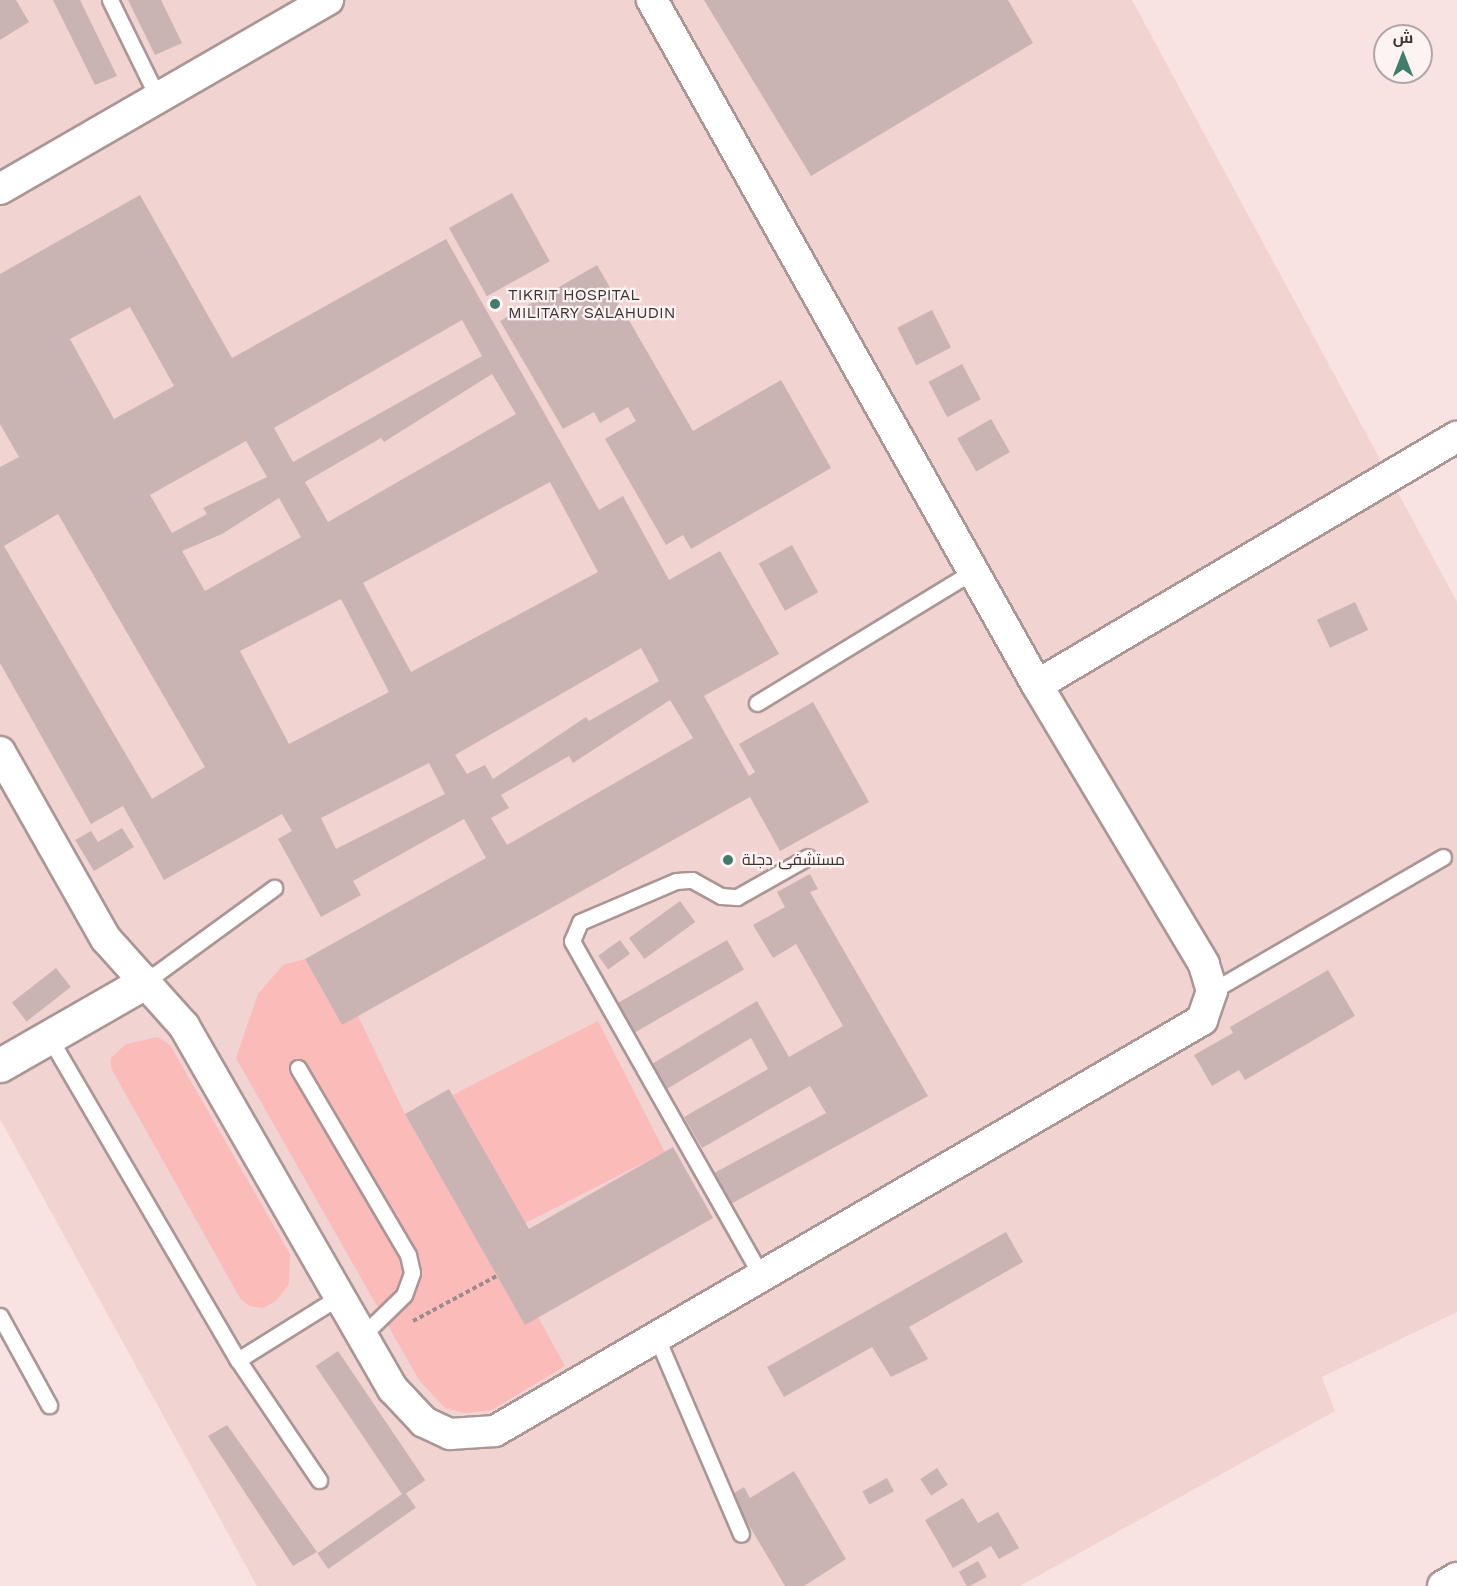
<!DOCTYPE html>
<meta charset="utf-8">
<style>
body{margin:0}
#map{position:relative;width:1457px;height:1586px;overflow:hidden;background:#f9e2e2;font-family:"Work Sans",Cairo,sans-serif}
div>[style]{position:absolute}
.built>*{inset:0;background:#f1d3d2}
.green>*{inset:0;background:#fabbb9;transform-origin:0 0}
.building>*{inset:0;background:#cab4b3;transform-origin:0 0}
.path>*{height:4px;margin-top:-2px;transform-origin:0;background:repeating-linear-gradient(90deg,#9b8b8b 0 4.5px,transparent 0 7.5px)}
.roads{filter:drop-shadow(2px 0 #aa9695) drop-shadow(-2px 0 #aa9695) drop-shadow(0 2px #aa9695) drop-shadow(0 -2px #aa9695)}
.service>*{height:15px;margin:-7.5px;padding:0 7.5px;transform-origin:7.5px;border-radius:7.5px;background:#fff}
.minor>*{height:30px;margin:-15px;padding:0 15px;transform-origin:15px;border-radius:15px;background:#fff}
.tertiary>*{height:33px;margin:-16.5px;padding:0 16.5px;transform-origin:16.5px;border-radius:16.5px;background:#fff}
.dots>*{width:16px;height:16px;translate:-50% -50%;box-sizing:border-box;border:3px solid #fdf3f3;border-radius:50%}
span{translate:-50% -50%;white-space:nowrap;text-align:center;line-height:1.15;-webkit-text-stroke:4.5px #fdf3f3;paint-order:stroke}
.poi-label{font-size:16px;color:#3c3333}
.left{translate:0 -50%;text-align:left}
.north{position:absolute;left:1373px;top:24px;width:60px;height:60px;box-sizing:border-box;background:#fdf3f3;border:2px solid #b0a6a6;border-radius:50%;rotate:0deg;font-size:16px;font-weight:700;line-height:24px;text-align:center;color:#3c3333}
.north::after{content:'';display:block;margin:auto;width:21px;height:27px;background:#407e6b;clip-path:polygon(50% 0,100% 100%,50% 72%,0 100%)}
</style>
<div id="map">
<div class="built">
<div style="clip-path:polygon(0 0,1132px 0,1457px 602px,1457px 1312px,1322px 1377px,1335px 1411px,1020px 1586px,257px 1586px,0 1119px)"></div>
</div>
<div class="green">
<div style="clip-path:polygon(305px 959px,342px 1025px,358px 1016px,405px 1114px,525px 1324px,538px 1317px,565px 1366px,492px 1410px,465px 1413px,445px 1408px,419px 1380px,236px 1058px,258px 994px,283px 965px)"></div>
<div style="left:598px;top:1021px;width:147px;height:163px;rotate:63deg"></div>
<div style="clip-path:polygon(158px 1037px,170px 1045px,290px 1254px,289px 1284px,276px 1301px,263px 1308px,249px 1306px,240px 1298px,111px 1068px,111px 1058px,126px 1044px)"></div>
</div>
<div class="building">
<div style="clip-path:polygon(0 0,16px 0,29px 22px,0 40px)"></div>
<div style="clip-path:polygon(53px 0,80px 0,117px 76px,95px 85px)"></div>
<div style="clip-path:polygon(128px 0,161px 0,182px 43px,155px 55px)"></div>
<div style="clip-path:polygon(704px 0,1008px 0,1033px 43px,811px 176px)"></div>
<div style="left:512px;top:193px;width:78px;height:72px;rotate:61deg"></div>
<div style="clip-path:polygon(evenodd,140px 195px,232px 358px,446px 239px,599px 510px,623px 496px,669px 580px,720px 551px,779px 654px,704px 696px,749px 776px,755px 772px,739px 744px,813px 702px,869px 802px,780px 851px,750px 797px,342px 1025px,305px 959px,486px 858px,464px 819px,353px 881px,361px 895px,321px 917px,278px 839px,292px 831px,282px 814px,164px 880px,123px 806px,91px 824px,0 663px,0 467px,19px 457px,0 424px,0 274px,140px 195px,130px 307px,174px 386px,114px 419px,70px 339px,130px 307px,140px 195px,462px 320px,482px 356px,293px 462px,274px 428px,462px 320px,140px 195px,492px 374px,516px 414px,328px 522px,305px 482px,381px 438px,384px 442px,492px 374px,140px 195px,246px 441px,267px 477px,203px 508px,207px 514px,172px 533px,150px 495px,246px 441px,140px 195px,550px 482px,598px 572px,411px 672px,363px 583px,550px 482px,140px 195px,279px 498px,301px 537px,205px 591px,182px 551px,222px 534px,279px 498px,140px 195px,58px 514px,205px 767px,152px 799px,4px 546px,58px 514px,140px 195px,341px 599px,389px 692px,289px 744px,240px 651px,341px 599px,140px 195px,641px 648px,659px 681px,589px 721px,586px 717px,493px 779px,485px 765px,467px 774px,455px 755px,641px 648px,140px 195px,670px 700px,693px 738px,507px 845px,491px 818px,509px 808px,501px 795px,569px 756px,573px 763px,670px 700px,140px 195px,429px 763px,445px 794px,336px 849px,321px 818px,429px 763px)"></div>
<div style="clip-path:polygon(597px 265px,693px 431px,781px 380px,831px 468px,691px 549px,683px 535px,666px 545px,605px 439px,636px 421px,628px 407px,600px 423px,594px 412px,563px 429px,500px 321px)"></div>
<div style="left:932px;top:310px;width:42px;height:39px;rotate:63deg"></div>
<div style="left:962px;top:364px;width:40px;height:38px;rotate:62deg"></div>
<div style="left:991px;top:419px;width:38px;height:39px;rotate:60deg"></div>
<div style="left:792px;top:545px;width:54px;height:38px;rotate:61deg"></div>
<div style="left:1355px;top:602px;width:31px;height:42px;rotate:65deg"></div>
<div style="clip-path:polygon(122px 828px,134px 847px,94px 871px,75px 840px,91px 831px,98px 842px)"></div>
<div style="clip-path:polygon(810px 874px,818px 889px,810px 892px,928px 1096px,729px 1205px,714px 1173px,826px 1113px,810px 1086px,702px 1148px,684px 1117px,768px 1069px,751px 1038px,667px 1089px,652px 1064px,757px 1001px,789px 1057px,843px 1026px,796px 944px,773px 958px,753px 925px,785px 907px,777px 892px)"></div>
<div style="left:680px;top:901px;width:26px;height:63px;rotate:54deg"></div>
<div style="left:620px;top:940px;width:17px;height:27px;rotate:54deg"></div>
<div style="left:727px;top:940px;width:34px;height:128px;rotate:60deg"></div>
<div style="left:56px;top:968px;width:24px;height:56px;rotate:52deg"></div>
<div style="clip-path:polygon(1328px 970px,1355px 1016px,1245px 1080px,1239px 1070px,1212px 1086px,1194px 1055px,1233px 1033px,1230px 1027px)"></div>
<div style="clip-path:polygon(449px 1089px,529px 1229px,673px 1147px,713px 1218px,525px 1325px,405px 1114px)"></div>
<div style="clip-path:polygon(1006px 1232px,1023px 1262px,909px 1327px,928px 1359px,891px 1377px,872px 1347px,784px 1397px,767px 1367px)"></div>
<div style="left:338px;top:1351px;width:156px;height:27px;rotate:56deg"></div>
<div style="clip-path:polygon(227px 1425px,317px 1552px,293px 1566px,208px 1436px)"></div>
<div style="left:937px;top:1468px;width:20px;height:20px;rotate:57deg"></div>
<div style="clip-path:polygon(794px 1471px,846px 1559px,804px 1586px,785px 1586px,731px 1495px,744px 1487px,750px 1498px)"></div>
<div style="left:887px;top:1478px;width:15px;height:28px;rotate:62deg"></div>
<div style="left:405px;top:1492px;width:19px;height:107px;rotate:55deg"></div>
<div style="clip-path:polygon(963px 1498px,978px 1523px,998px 1512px,1019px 1548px,999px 1559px,991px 1546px,953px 1568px,925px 1520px)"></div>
<div style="left:978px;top:1561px;width:18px;height:22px;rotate:61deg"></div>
</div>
<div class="path">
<div style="left:413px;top:1321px;width:95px;rotate:-28.2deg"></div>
</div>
<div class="roads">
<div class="service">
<div style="left:110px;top:0;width:109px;rotate:63.9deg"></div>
<div style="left:757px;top:703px;width:253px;rotate:-31.4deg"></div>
<div style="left:145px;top:982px;width:160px;rotate:-36.1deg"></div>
<div style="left:1212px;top:991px;width:267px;rotate:-30.1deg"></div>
<div style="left:49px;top:1037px;width:374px;rotate:59.7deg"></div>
<div style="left:238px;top:1360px;width:145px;rotate:56deg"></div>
<div style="left:298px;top:1068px;width:217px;rotate:59.5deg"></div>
<div style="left:408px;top:1255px;width:18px;rotate:77deg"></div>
<div style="left:412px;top:1273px;width:23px;rotate:110deg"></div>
<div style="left:404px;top:1295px;width:59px;rotate:135.7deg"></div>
<div style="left:762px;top:1277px;width:386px;rotate:-119.5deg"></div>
<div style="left:572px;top:941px;width:21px;rotate:-67deg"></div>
<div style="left:580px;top:922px;width:104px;rotate:-23.1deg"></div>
<div style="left:676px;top:881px;width:16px;rotate:-4deg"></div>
<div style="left:692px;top:880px;width:33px;rotate:29deg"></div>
<div style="left:721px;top:896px;width:16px;rotate:4deg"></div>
<div style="left:737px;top:897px;width:81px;rotate:-29.4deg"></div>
<div style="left:0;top:1316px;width:102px;rotate:61.2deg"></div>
<div style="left:657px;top:1338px;width:213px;rotate:66.8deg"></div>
<div style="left:238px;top:1360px;width:119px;rotate:-32deg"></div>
</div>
<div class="minor">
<div style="left:0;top:189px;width:379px;rotate:-30deg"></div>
<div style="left:1037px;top:685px;width:488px;rotate:-30.6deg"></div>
<div style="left:0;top:752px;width:215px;rotate:60.5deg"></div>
<div style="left:106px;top:939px;width:117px;rotate:48.1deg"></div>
<div style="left:184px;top:1026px;width:419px;rotate:60.1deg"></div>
<div style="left:393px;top:1389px;width:45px;rotate:46.8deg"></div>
<div style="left:424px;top:1422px;width:29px;rotate:25deg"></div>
<div style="left:450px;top:1434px;width:45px;rotate:-3.8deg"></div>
<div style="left:495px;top:1431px;width:818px;rotate:-30.17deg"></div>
<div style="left:1202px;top:1020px;width:31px;rotate:-71deg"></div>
<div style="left:1212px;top:991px;width:28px;rotate:-107deg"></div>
<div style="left:1204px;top:964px;width:325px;rotate:-120.9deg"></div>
<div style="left:1037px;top:685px;width:786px;rotate:-119.34deg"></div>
<div style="left:1443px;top:1586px;width:16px;rotate:-30deg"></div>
</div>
<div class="tertiary">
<div style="left:0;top:1065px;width:167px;rotate:-29.8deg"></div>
</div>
</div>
<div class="dots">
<div style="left:495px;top:304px;background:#407e6b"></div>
<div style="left:728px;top:860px;background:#407e6b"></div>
</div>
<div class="poi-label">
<span class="left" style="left:508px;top:304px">TIKRIT HOSPITAL<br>MILITARY SALAHUDIN</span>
<span class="left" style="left:742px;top:860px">مستشفى دجلة</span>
</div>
<div class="north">ش</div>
</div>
